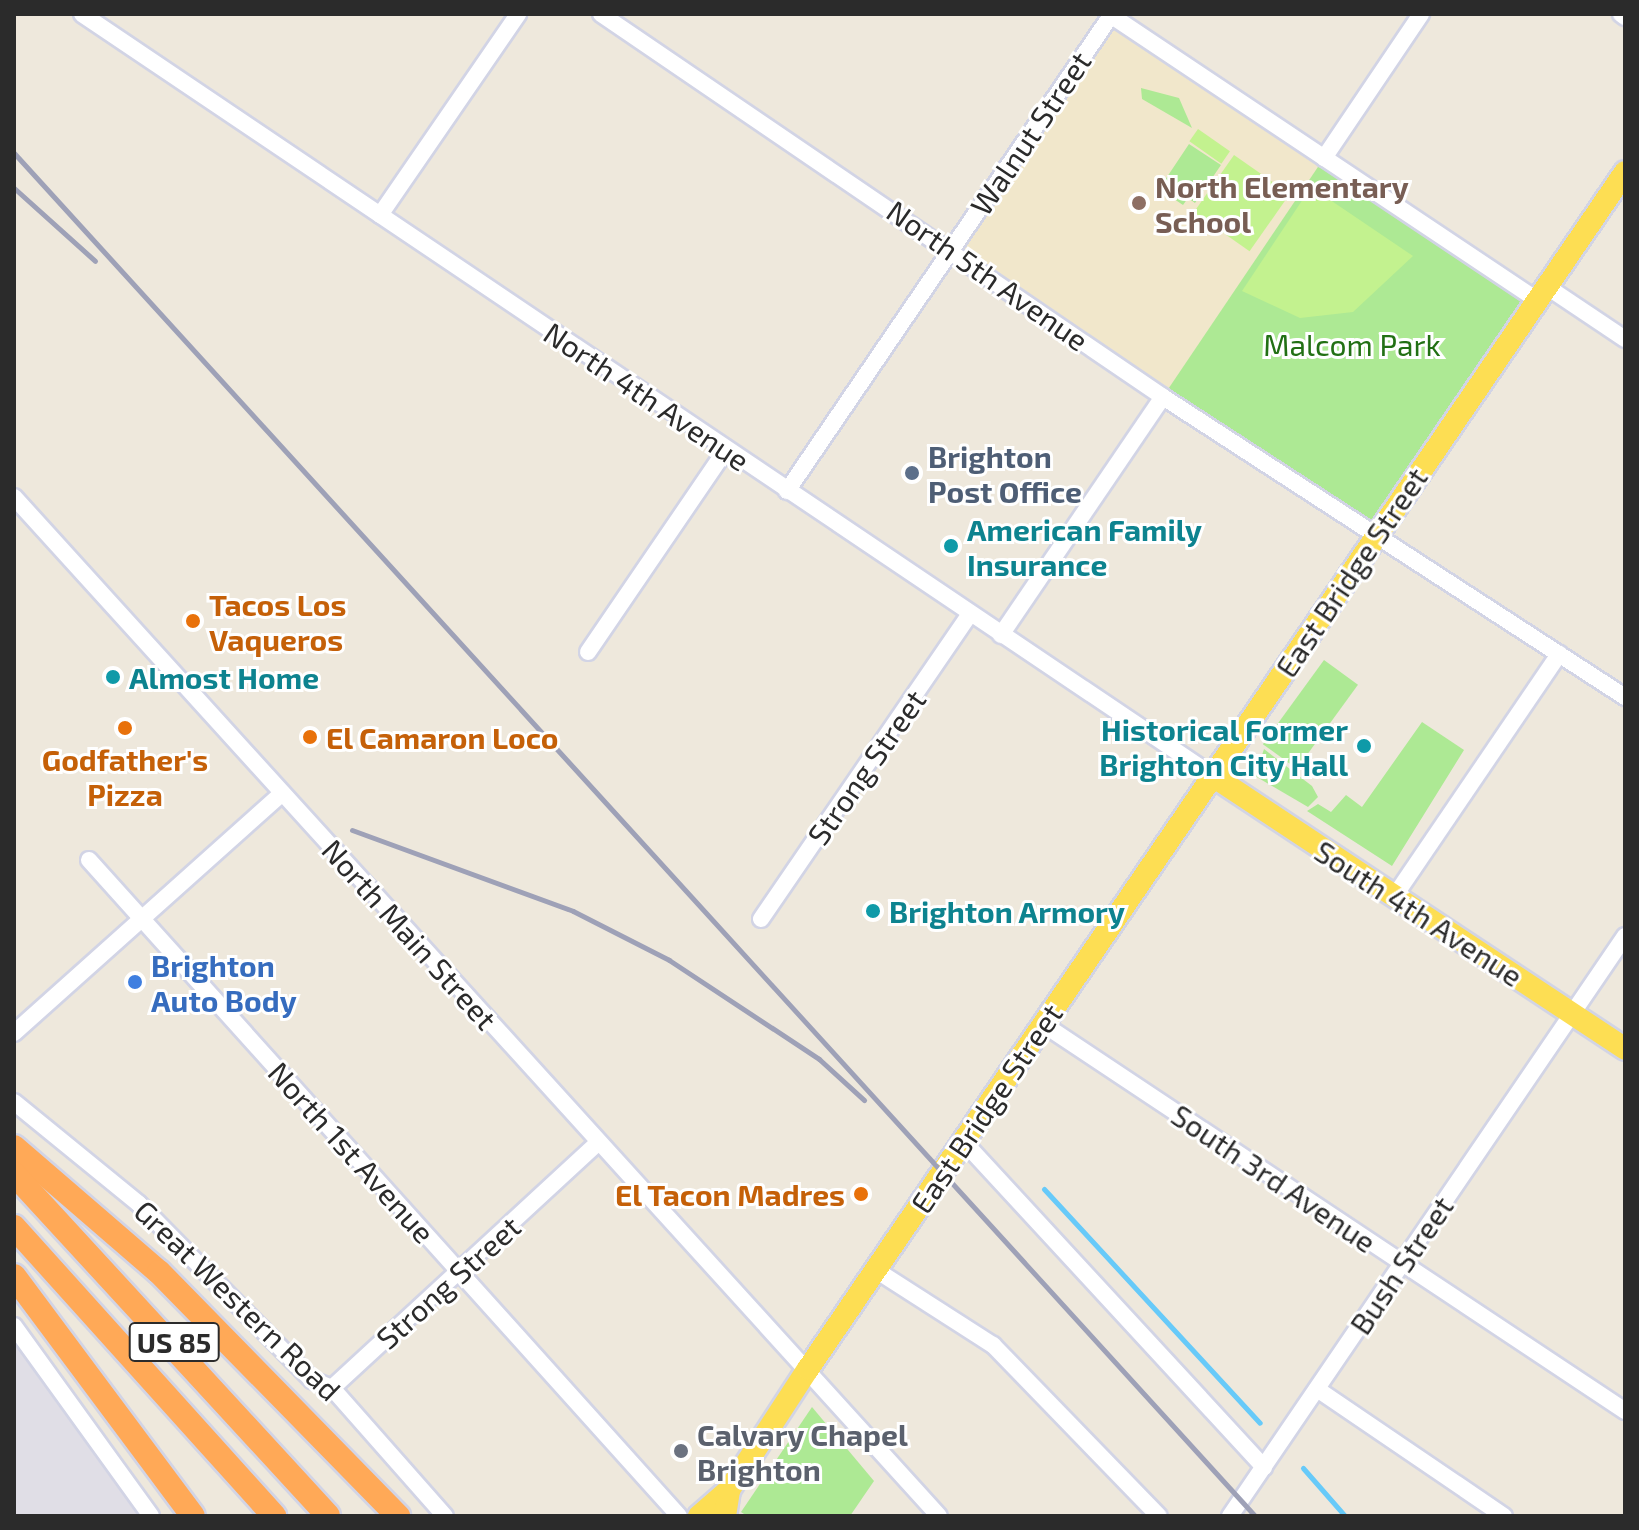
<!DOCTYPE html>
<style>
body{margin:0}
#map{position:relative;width:1639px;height:1530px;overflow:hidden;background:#eee8dc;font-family:"Exo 2",sans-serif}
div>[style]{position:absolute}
.industrial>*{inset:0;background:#e0dee6}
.education>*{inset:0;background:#f1e7cb;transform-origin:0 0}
.green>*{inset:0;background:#ade994;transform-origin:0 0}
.pitch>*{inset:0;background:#c3f28f;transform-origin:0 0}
.stream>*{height:5px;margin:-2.5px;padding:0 2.5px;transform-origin:2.5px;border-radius:2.5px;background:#67caf9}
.roads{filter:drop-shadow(2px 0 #d2d4e5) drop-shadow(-2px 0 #d2d4e5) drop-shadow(0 2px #d2d4e5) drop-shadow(0 -2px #d2d4e5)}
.minor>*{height:16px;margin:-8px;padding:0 8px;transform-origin:8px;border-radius:8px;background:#fff}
.major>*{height:22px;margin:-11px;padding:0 11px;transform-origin:11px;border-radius:11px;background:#fdde53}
.highway>*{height:24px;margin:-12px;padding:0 12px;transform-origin:12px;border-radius:12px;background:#ffa957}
.rail>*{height:5px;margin:-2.5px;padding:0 2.5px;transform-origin:2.5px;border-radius:2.5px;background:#9ea1b7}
.dots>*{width:22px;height:22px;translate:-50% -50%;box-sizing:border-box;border:4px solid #fff;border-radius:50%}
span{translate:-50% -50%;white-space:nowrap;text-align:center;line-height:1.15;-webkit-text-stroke:6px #fff;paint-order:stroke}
.shield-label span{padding:2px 6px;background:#fff;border:2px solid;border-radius:6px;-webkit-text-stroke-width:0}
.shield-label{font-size:28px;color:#2b2b2b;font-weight:700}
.street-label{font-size:30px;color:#2b2b2b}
.education-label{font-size:30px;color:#785e54;font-weight:700}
.left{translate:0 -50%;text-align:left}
.park-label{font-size:30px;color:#227014}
.service-label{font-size:30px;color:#4e5e75;font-weight:700}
.culture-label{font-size:30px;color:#0d838f;font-weight:700}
.right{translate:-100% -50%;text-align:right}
.food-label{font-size:30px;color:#c56008;font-weight:700}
.shop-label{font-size:30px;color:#366cbe;font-weight:700}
.worship-label{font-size:30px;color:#5b616d;font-weight:700}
.frame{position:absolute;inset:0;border:16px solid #2b2b2b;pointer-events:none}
</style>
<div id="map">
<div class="industrial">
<div style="clip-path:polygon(14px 1326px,151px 1516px,14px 1516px)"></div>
</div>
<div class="education">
<div style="left:1111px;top:15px;width:257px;height:282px;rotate:34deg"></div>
</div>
<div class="green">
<div style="clip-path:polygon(1141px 88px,1179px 98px,1192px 128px,1142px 99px)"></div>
<div style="clip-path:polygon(1189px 144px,1221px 165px,1195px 203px,1188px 198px,1183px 205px,1159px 189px)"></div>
<div style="left:1324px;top:158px;width:256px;height:288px;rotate:34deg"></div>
<div style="left:1324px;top:660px;width:42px;height:104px;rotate:36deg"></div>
<div style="clip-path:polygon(1422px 722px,1464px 750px,1392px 866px,1307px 811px,1318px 804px,1331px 812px,1346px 795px,1362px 807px)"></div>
<div style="clip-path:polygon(1264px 749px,1312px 786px,1318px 797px,1308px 807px,1255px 776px)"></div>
<div style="clip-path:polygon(812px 1407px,874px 1481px,850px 1516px,747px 1516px,741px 1512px)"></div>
</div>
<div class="pitch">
<div style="left:1198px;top:129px;width:39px;height:15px;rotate:35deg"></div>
<div style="left:1234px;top:155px;width:68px;height:70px;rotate:35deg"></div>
<div style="clip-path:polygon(1311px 187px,1413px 256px,1353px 312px,1300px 318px,1242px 291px)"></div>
</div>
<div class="stream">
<div style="left:1044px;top:1189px;width:318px;rotate:47.3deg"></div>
<div style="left:1303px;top:1468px;width:64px;rotate:48.8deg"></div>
</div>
<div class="roads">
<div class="minor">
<div style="left:82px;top:14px;width:1364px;rotate:33.97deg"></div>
<div style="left:601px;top:14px;width:680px;rotate:34.27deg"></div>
<div style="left:1163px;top:397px;width:551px;rotate:33deg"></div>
<div style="left:1109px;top:14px;width:515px;rotate:33.75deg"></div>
<div style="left:1621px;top:14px;width:5px;rotate:37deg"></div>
<div style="left:1324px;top:158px;width:174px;rotate:-56deg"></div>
<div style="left:380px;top:215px;width:244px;rotate:-55.5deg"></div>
<div style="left:1546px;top:286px;width:95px;rotate:33.9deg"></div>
<div style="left:787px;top:491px;width:577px;rotate:-55.73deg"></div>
<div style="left:14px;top:497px;width:1376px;rotate:47.77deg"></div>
<div style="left:1001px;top:635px;width:288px;rotate:-55.8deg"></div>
<div style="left:588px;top:652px;width:245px;rotate:-55.7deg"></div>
<div style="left:89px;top:860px;width:882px;rotate:48.03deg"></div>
<div style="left:1394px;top:897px;width:294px;rotate:-55.8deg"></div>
<div style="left:761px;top:919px;width:370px;rotate:-55.6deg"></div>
<div style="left:1043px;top:1024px;width:699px;rotate:33.62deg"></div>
<div style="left:14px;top:1033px;width:360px;rotate:-41.8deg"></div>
<div style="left:14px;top:1102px;width:161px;rotate:39.2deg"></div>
<div style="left:139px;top:1204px;width:247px;rotate:45.5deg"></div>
<div style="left:312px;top:1380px;width:22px;rotate:22deg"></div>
<div style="left:332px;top:1388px;width:171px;rotate:48.6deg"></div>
<div style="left:963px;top:1141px;width:444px;rotate:47.3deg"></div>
<div style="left:876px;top:1270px;width:139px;rotate:32.7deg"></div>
<div style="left:993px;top:1345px;width:238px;rotate:45.9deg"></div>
<div style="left:14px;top:1326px;width:234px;rotate:54.2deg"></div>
<div style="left:332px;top:1388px;width:363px;rotate:-42.7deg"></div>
<div style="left:1317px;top:1389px;width:226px;rotate:34.2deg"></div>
<div style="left:1230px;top:1516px;width:702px;rotate:-55.74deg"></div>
</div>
<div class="major">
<div style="left:1213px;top:776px;width:494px;rotate:33.5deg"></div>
<div style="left:699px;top:1516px;width:40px;rotate:-41deg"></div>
<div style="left:725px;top:1516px;width:26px;rotate:-81deg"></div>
<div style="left:729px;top:1490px;width:145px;rotate:-56.9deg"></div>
<div style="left:808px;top:1369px;width:1449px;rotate:-55.68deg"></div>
</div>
<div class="highway">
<div style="left:14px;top:1147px;width:191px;rotate:40.8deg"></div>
<div style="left:159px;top:1272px;width:342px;rotate:45.6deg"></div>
<div style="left:14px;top:1174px;width:464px;rotate:47.4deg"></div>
<div style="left:14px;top:1227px;width:389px;rotate:48deg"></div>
<div style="left:14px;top:1276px;width:299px;rotate:53.3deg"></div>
</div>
</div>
<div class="rail">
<div style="left:14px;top:153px;width:1843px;rotate:47.68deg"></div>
<div style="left:14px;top:188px;width:109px;rotate:42deg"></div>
<div style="left:352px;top:830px;width:235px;rotate:20.1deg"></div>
<div style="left:573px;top:911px;width:108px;rotate:27deg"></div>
<div style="left:669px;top:960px;width:180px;rotate:33.4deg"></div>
<div style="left:819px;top:1059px;width:61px;rotate:42.3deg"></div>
</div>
<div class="dots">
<div style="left:1139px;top:203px;background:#8d6e63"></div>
<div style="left:912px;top:473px;background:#5c6f8a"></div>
<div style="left:951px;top:546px;background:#0f9aa8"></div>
<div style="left:193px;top:621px;background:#e8710a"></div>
<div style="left:113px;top:677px;background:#0f9aa8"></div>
<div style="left:125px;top:728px;background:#e8710a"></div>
<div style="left:310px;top:737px;background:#e8710a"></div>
<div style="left:1364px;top:746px;background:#0f9aa8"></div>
<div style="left:873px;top:911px;background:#0f9aa8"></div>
<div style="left:135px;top:982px;background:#3f7fe0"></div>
<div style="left:861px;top:1194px;background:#e8710a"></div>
<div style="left:681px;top:1451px;background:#6b7280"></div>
</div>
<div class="shield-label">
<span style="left:174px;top:1342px">US 85</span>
</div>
<div class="street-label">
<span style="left:1030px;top:133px;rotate:-56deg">Walnut Street</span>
<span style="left:988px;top:275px;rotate:35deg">North 5th Avenue</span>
<span style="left:647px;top:396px;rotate:34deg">North 4th Avenue</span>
<span style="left:1351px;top:572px;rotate:-56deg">East Bridge Street</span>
<span style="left:866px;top:767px;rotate:-55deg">Strong Street</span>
<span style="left:1419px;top:913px;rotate:33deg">South 4th Avenue</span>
<span style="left:410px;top:934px;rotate:48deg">North Main Street</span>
<span style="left:986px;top:1108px;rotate:-56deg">East Bridge Street</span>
<span style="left:352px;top:1152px;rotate:48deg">North 1st Avenue</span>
<span style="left:1274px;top:1178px;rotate:34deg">South 3rd Avenue</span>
<span style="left:1401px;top:1265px;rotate:-56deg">Bush Street</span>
<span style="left:448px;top:1282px;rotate:-42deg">Strong Street</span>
<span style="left:238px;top:1300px;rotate:44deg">Great Western Road</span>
</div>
<div class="education-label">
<span class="left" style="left:1155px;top:203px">North Elementary<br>School</span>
</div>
<div class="park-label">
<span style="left:1352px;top:344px">Malcom Park</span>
</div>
<div class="service-label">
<span class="left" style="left:928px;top:473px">Brighton<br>Post Office</span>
</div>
<div class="culture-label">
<span class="left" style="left:967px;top:546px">American Family<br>Insurance</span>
<span class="left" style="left:129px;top:677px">Almost Home</span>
<span class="right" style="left:1348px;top:746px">Historical Former<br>Brighton City Hall</span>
<span class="left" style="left:889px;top:911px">Brighton Armory</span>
</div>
<div class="food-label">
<span class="left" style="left:209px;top:621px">Tacos Los<br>Vaqueros</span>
<span class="left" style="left:326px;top:737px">El Camaron Loco</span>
<span style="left:125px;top:776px">Godfather's<br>Pizza</span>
<span class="right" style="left:845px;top:1194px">El Tacon Madres</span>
</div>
<div class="shop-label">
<span class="left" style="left:151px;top:982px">Brighton<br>Auto Body</span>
</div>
<div class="worship-label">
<span class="left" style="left:697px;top:1451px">Calvary Chapel<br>Brighton</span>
</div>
<div class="frame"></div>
</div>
